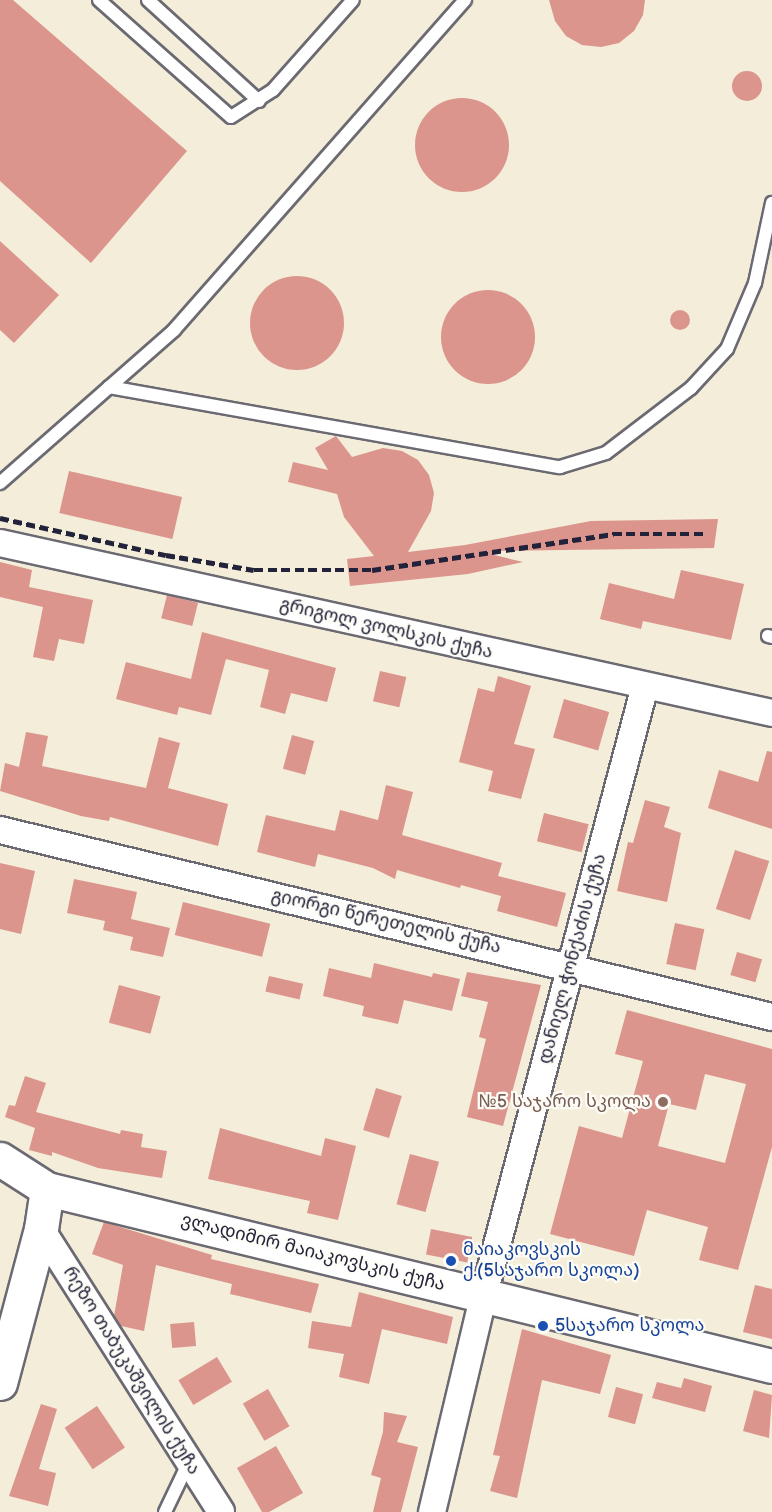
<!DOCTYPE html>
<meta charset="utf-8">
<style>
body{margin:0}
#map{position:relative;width:772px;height:1512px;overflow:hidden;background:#f3edd9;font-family:"Balsamiq Sans","Noto Sans Georgian",sans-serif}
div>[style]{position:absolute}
.building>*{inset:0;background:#db958d;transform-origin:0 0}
.round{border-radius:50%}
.roads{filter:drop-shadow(2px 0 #6b6972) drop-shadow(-2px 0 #6b6972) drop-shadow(0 2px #6b6972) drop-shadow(0 -2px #6b6972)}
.lane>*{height:12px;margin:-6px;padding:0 6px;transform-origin:6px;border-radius:6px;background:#fff}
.street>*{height:26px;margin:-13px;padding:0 13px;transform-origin:13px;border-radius:13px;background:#fff}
.secondary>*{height:33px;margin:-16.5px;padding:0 16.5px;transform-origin:16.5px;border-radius:16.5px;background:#fff}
.rail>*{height:4.5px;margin-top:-2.25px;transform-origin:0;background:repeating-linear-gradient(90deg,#22223b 0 9px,transparent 0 13.5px)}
.dots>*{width:16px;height:16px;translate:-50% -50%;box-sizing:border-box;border:3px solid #fdfcf7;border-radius:50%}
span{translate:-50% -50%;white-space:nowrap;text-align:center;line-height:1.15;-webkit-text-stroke:4.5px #fdfcf7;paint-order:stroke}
.street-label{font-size:18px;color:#22223b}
.education-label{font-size:18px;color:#785e54}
.right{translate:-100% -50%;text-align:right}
.transit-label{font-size:18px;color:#164399}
.left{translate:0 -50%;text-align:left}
</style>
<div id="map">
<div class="building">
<div style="clip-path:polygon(0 0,13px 0,187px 151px,91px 263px,0 181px)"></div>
<div style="clip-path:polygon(549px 0,645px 0,643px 15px,634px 31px,619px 43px,601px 47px,582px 45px,566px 36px,555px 21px)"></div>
<div class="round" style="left:732px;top:71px;width:30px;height:30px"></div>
<div class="round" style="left:415px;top:98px;width:94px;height:94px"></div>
<div style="clip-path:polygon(0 241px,59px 295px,14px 343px,0 330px)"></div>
<div class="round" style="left:250px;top:276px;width:94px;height:94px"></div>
<div class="round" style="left:441px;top:290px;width:94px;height:94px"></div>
<div class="round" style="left:670px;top:310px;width:20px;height:20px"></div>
<div style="clip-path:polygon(336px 436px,352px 457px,383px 448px,402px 451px,418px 460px,429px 475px,434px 493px,431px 511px,408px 552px,465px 545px,591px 521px,718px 519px,714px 548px,494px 551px,494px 555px,523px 562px,468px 574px,350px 586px,347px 559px,374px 556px,344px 517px,337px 494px,288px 482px,293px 462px,328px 470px,315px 448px)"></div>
<div style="left:69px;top:471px;width:116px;height:43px;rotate:13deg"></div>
<div style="clip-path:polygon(0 562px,32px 570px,29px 587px,93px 600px,84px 644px,59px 639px,54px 661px,33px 657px,43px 607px,0 597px)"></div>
<div style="clip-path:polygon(681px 570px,744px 584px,731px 640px,643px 621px,641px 629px,600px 619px,609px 583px,674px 599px)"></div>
<div style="left:167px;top:595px;width:32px;height:24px;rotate:14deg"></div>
<div style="clip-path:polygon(202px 632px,336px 668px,327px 702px,291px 693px,285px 714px,260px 707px,269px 670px,226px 659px,211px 715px,179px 707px,177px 715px,116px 699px,126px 662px,191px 679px)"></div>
<div style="left:380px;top:671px;width:27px;height:31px;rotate:13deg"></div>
<div style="clip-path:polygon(498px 676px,531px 686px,514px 744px,535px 749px,521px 799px,488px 791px,493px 771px,459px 762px,478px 688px,494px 692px)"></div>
<div style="left:564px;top:699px;width:47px;height:40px;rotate:16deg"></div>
<div style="clip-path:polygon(26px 732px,48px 736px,42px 766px,146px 788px,159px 737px,180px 743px,168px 788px,228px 804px,218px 846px,110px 817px,109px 821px,81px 816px,0 791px,5px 763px,19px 767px)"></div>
<div style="left:292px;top:735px;width:23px;height:35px;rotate:15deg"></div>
<div style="clip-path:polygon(767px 751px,772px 752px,772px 829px,708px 808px,719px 770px,758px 782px)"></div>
<div style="clip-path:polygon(386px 785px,413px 792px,402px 835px,502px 863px,498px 876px,566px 893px,557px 927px,497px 911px,501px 896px,461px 885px,460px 888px,397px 870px,395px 879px,373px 868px,318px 854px,315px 867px,257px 852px,266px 815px,335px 831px,340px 810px,378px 820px)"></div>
<div style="clip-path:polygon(645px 800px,670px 807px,664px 827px,681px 833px,667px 902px,617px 891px,628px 842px,633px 843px)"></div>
<div style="left:544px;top:813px;width:46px;height:29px;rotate:14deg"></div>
<div style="left:735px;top:850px;width:36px;height:62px;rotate:18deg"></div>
<div style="clip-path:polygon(0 863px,35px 871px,21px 934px,0 929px)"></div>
<div style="clip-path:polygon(74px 879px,137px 892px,131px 919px,170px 928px,163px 957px,130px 950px,133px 937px,103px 930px,105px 921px,67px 913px)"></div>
<div style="left:183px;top:902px;width:90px;height:34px;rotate:14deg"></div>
<div style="left:675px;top:923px;width:30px;height:42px;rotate:12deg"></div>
<div style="left:737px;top:952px;width:26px;height:24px;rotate:16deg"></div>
<div style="clip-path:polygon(374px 963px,432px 977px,433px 973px,460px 979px,452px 1011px,404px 1000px,398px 1024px,362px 1016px,364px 1006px,323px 996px,329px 968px,371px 978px)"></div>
<div style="clip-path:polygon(467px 972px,541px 985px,503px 1126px,467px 1117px,486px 1039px,479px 1037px,488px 1002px,461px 996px)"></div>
<div style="left:269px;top:976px;width:35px;height:16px;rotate:13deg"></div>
<div style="left:119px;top:985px;width:43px;height:39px;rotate:15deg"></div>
<div style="clip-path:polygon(evenodd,627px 1010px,772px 1049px,772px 1147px,738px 1270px,699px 1260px,708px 1227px,647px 1210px,634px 1256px,550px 1234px,579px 1126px,622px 1138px,643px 1061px,615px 1054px,627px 1010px,705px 1074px,746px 1084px,725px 1163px,658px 1146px,669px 1104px,696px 1110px,705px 1074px)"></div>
<div style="clip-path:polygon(25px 1076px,46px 1083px,36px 1112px,120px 1134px,121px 1130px,143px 1134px,141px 1147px,167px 1151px,162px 1178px,98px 1168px,52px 1152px,52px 1156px,29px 1150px,35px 1128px,5px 1117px,9px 1105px,15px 1106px)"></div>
<div style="left:376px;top:1088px;width:27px;height:44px;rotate:17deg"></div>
<div style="clip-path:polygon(220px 1128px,321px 1156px,325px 1138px,356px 1146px,338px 1220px,307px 1213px,310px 1201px,208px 1179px)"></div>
<div style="left:410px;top:1154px;width:30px;height:52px;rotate:15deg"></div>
<div style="clip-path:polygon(104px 1222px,212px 1255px,211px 1259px,319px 1284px,311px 1313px,230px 1294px,232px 1284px,156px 1265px,144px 1331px,121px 1326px,114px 1316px,123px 1265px,92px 1254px)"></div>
<div style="left:431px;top:1229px;width:42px;height:26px;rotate:11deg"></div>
<div style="clip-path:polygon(755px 1285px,772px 1289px,772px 1339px,743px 1332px)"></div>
<div style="clip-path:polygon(359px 1292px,453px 1317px,447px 1344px,382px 1329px,369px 1384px,339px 1377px,344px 1354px,308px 1348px,312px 1321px,351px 1327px)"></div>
<div style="left:194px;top:1322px;width:24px;height:24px;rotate:85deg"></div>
<div style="clip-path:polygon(522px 1329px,611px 1355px,600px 1394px,542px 1380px,517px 1498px,490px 1491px,500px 1456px,493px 1455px)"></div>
<div style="left:217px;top:1357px;width:29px;height:45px;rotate:59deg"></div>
<div style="clip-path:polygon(684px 1378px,712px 1386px,705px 1412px,652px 1398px,657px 1382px,681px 1388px)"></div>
<div style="left:616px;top:1387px;width:28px;height:31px;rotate:15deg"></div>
<div style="left:268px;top:1389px;width:43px;height:29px;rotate:60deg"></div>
<div style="clip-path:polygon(754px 1390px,772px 1395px,769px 1438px,743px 1431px)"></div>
<div style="clip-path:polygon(41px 1404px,57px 1409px,39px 1469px,56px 1473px,48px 1506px,9px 1496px)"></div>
<div style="left:97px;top:1406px;width:50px;height:39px;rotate:56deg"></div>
<div style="clip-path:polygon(384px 1412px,407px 1416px,397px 1442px,418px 1447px,401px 1512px,373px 1512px,381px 1478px,371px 1475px,383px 1432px)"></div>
<div style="clip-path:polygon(276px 1446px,303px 1493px,269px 1512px,262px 1512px,237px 1468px)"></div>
</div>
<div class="roads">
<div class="lane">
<div style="left:99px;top:0;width:176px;rotate:41.6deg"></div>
<div style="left:231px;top:117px;width:50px;rotate:-32.7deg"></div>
<div style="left:273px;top:90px;width:120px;rotate:-48.4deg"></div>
<div style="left:148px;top:0;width:150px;rotate:42.3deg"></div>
<div style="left:109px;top:387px;width:458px;rotate:10.1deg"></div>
<div style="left:560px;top:467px;width:48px;rotate:-16.9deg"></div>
<div style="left:606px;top:453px;width:107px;rotate:-37.4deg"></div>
<div style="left:691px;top:388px;width:53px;rotate:-47.3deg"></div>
<div style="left:727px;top:349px;width:72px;rotate:-67deg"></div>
<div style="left:755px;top:283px;width:82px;rotate:-78deg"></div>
<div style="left:0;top:483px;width:232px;rotate:-41.3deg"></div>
<div style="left:174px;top:330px;width:440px;rotate:-48.6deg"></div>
<div style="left:768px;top:636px;width:4px;rotate:14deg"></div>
<div style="left:165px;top:1512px;width:55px;rotate:-64.4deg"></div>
</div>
<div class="street">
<div style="left:0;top:543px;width:790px;rotate:12.42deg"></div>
<div style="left:0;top:830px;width:794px;rotate:13.62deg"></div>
<div style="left:41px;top:1229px;width:335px;rotate:57.5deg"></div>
<div style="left:432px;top:1512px;width:224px;rotate:-76.6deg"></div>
<div style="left:484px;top:1294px;width:629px;rotate:-75.17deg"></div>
</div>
<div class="secondary">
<div style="left:0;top:1159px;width:56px;rotate:32.6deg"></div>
<div style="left:47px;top:1189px;width:746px;rotate:13.72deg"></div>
<div style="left:0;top:1383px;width:159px;rotate:-75.1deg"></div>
<div style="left:41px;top:1229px;width:40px;rotate:-81.5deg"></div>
</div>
</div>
<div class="rail">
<div style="left:0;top:518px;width:170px;rotate:12.6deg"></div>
<div style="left:166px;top:555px;width:89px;rotate:9.7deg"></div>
<div style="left:254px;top:570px;width:118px"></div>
<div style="left:372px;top:570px;width:244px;rotate:-8.5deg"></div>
<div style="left:613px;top:534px;width:92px"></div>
</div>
<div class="dots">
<div style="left:663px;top:1102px;background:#8d6e63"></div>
<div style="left:451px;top:1261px;background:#1a4fb4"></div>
<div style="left:543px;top:1326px;background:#1a4fb4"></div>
</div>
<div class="street-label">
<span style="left:386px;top:629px;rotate:13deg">გრიგოლ ვოლსკის ქუჩა</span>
<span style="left:386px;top:922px;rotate:13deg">გიორგი წერეთელის ქუჩა</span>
<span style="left:573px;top:959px;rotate:-75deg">დანიელ ჭონქაძის ქუჩა</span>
<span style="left:313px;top:1253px;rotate:14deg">ვლადიმირ მაიაკოვსკის ქუჩა</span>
<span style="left:131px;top:1371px;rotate:58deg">რეზო თაბუკაშვილის ქუჩა</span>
</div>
<div class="education-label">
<span class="right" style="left:651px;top:1102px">№5 საჯარო სკოლა</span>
</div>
<div class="transit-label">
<span class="left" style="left:463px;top:1261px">მაიაკოვსკის<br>ქ.(5საჯარო სკოლა)</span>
<span class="left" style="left:555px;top:1326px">5საჯარო სკოლა</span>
</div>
</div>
